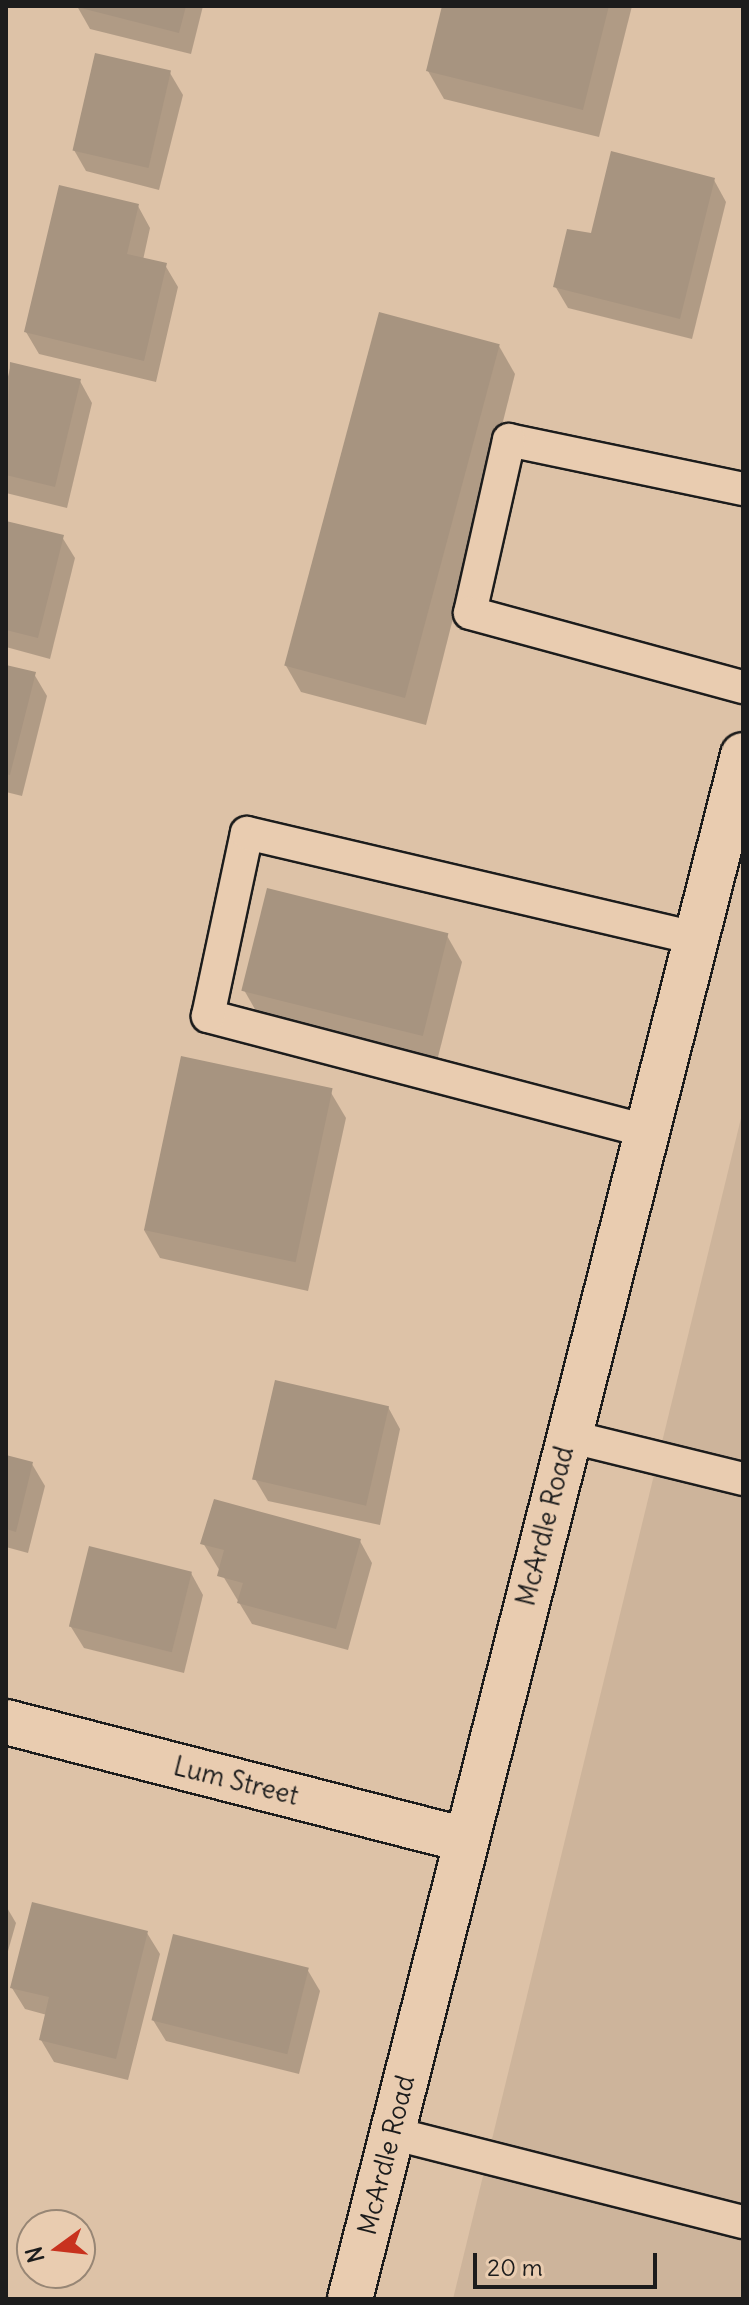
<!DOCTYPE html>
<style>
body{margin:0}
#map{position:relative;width:749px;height:2305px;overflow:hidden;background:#ddc2a7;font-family:Delius,sans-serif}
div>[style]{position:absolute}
.built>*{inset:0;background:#cdb49b}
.shadow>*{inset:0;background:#0003}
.building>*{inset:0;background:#a79480;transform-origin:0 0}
.roads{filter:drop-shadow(2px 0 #1c1c1c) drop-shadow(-2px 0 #1c1c1c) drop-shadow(0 2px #1c1c1c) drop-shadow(0 -2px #1c1c1c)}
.lane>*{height:32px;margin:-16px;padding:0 16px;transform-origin:16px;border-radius:16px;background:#e9ccb0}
.street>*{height:44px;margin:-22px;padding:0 22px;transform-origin:22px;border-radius:22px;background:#e9ccb0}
.secondary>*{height:44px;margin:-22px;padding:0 22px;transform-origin:22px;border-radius:22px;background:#e9ccb0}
span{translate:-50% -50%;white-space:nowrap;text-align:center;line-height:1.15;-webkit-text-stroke:6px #e9ccb0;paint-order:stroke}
.street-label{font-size:26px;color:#1c1c1c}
.frame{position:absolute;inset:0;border:8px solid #1c1c1c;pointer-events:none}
.north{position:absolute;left:16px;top:2209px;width:80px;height:80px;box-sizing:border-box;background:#e9ccb0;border:2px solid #978675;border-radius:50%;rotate:255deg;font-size:22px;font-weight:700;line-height:32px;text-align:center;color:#1c1c1c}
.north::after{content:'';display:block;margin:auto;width:28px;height:36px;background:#c8321e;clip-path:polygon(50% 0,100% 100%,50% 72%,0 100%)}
.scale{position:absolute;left:473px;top:2253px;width:184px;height:36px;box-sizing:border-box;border:4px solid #1c1c1c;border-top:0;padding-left:10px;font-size:24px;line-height:28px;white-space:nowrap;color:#1c1c1c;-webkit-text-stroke:6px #e9ccb0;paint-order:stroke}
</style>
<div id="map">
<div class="built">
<div style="clip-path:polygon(743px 1110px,743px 2299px,453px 2299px)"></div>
</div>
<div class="shadow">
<div style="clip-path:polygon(77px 6px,203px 6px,191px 54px,90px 29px)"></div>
<div style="clip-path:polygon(444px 6px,632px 6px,599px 137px,444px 99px,428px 71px)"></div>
<div style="clip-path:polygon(170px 73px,183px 95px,159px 190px,86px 171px,74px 150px)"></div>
<div style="clip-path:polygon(714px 180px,726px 202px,692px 339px,568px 308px,555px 286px,592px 236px)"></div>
<div style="clip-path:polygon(138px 206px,150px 228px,143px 260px,165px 265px,178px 287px,156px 382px,39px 354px,26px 332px)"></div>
<div style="clip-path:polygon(499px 346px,515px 374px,426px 725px,301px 692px,285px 664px)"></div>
<div style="clip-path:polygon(11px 364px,80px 381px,92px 403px,67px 508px,6px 493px,6px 385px)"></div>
<div style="clip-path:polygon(6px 523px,62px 537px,75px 558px,50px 659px,6px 647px)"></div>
<div style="clip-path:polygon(6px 667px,34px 674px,47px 696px,22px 796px,6px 792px)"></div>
<div style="clip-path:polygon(446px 934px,462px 962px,437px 1061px,260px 1018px,244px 990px)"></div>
<div style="clip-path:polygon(330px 1091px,346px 1118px,308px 1291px,160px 1258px,144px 1230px)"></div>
<div style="clip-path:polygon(388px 1407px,400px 1429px,380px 1525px,268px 1501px,255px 1479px)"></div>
<div style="clip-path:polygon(6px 1457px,32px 1464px,45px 1486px,28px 1553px,6px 1547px)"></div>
<div style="clip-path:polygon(360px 1541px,372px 1563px,348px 1650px,252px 1624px,203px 1543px)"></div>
<div style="clip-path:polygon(191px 1573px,203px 1595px,184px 1673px,84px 1648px,71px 1627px)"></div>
<div style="clip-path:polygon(6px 1906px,16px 1923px,6px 1958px)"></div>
<div style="clip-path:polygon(147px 1933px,160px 1954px,128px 2080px,54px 2062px,41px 2040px,47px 2015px,25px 2009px,12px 1988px)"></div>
<div style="clip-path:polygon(307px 1969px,320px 1991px,299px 2074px,166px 2041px,153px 2020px)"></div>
</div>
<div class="building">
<div style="clip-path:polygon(73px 6px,186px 6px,179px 33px)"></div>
<div style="clip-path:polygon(442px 6px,609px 6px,583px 110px,426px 71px)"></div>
<div style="left:95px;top:53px;width:78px;height:100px;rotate:13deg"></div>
<div style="clip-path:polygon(611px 151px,715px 178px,680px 319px,553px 287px,567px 229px,591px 233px)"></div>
<div style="clip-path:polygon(59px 185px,139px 204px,127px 254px,167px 263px,144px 361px,24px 332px)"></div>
<div style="left:379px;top:312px;width:125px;height:366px;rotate:15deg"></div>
<div style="clip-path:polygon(10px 362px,81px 379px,55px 487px,6px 475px)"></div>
<div style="clip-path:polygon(6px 521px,64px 535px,38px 638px,6px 630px)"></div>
<div style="clip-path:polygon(6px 665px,36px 672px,10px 775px,6px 774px)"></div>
<div style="left:267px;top:888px;width:187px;height:106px;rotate:14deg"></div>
<div style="left:181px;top:1056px;width:155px;height:178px;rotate:12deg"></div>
<div style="left:275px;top:1380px;width:117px;height:102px;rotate:13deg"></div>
<div style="clip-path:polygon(6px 1455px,33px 1462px,16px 1532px,6px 1529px)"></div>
<div style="clip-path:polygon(214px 1499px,361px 1539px,336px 1629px,237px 1603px,243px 1583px,217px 1576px,224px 1550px,200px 1544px)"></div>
<div style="left:89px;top:1546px;width:106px;height:83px;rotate:14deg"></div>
<div style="clip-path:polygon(32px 1902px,148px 1931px,116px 2059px,39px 2040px,49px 1997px,10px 1988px)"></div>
<div style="left:173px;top:1934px;width:140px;height:89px;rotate:14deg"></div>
</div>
<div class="roads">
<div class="lane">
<div style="left:743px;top:489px;width:239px;rotate:-168.2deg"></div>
<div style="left:509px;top:440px;width:177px;rotate:102.7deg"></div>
<div style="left:470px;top:613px;width:283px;rotate:15.2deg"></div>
<div style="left:646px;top:1131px;width:453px;rotate:-165.3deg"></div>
<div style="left:208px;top:1016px;width:187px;rotate:-78deg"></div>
<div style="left:247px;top:833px;width:461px;rotate:13.2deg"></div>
<div style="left:568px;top:1436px;width:180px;rotate:13.8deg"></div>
<div style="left:391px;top:2133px;width:363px;rotate:14.2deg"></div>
</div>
<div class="street">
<div style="left:6px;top:1722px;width:474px;rotate:14.4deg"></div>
</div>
<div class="secondary">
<div style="left:350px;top:2299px;width:1593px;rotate:-75.72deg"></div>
</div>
</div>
<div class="street-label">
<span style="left:545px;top:1526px;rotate:-76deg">McArdle Road</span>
<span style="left:236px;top:1781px;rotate:14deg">Lum Street</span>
<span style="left:386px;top:2155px;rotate:-76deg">McArdle Road</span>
</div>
<div class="frame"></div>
<div class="north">N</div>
<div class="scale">20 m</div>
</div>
